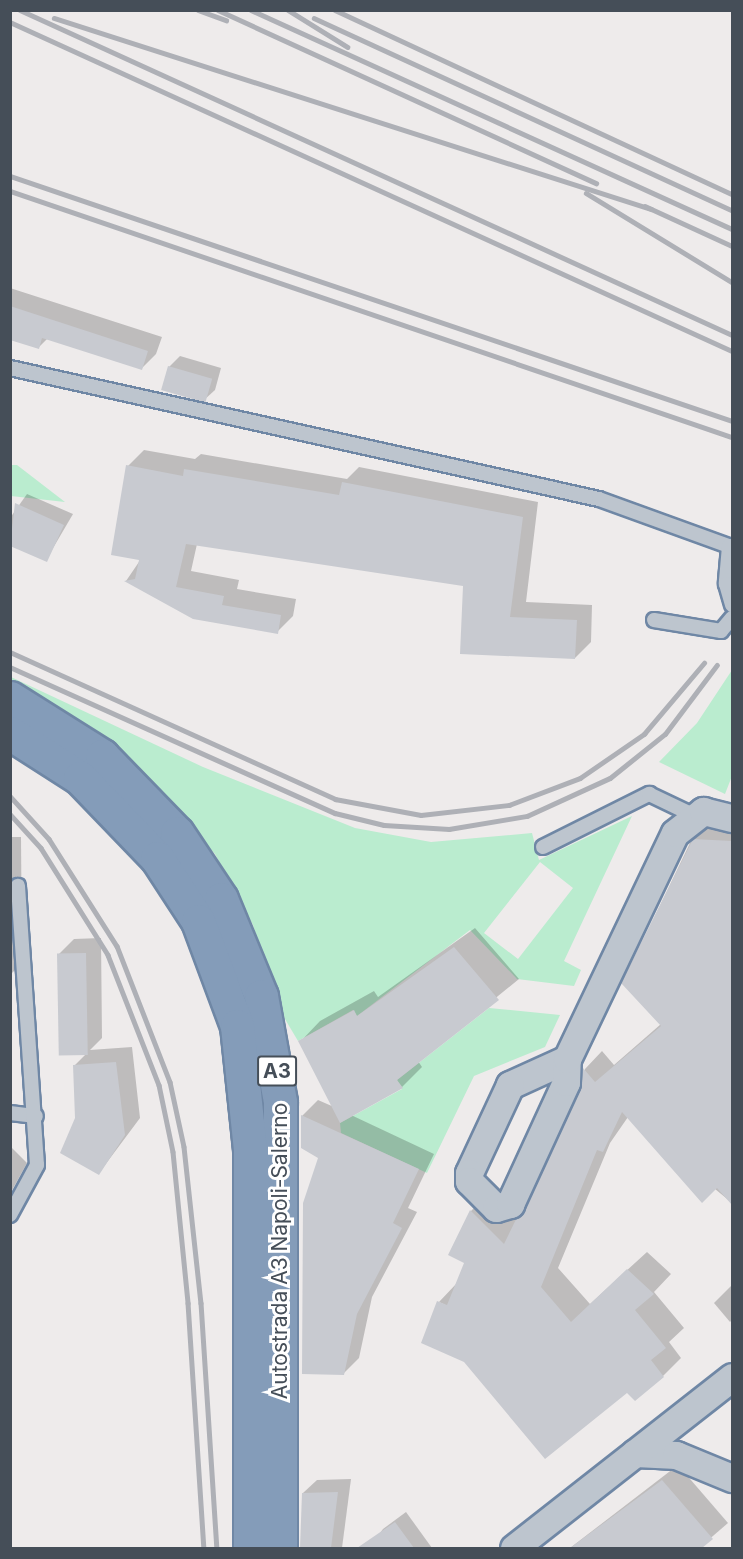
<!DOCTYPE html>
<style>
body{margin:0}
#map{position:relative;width:743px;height:1559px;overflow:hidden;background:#eeebeb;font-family:Inter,sans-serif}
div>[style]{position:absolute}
.green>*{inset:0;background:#baeccf}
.shadow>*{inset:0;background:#0003}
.building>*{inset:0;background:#c8cad0;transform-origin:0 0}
.roads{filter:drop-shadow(2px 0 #6f87a5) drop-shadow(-2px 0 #6f87a5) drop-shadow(0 2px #6f87a5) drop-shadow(0 -2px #6f87a5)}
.lane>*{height:14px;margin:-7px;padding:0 7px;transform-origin:7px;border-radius:7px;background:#bdc5ce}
.street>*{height:27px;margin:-13.5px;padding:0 13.5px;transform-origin:13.5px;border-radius:13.5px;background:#bdc5ce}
.highway>*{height:33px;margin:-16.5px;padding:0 16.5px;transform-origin:16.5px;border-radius:16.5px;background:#849cb9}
.rail>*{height:4.5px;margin:-2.25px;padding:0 2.25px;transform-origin:2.25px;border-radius:2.25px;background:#aeb0b6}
span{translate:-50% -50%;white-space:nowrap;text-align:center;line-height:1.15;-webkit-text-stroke:6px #fff;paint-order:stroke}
.shield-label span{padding:2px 4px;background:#fff;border:2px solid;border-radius:4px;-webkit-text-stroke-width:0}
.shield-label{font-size:20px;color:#454e58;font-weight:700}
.street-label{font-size:21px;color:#454e58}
.frame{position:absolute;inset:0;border:12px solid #454e58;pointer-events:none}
</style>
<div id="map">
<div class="green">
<div style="clip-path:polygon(11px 465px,17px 465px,65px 502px,11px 496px)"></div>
<div style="clip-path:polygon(732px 670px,732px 776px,725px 794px,659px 762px,697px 723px)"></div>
<div style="clip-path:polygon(evenodd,11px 677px,203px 767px,355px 828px,431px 842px,532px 833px,539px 860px,632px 816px,564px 961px,581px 970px,574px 986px,517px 979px,470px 930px,357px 1016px,353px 1010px,298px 1041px,279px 1009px,253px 925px,215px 854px,120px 753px,62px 710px,11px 683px,11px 677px,540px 862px,573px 888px,518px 959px,484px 933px,540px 862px)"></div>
<div style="clip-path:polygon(489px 1008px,560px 1015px,545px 1047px,474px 1076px,427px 1173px,341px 1133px,340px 1123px,402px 1089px,397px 1080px)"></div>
</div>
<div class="shadow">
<div style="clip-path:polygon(10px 288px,162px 337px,156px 354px,142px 368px,48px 338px,38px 348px,10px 339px)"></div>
<div style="clip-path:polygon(180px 356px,221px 368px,215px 390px,204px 400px,169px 367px)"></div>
<div style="clip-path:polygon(144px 450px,195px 459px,201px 454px,347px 479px,359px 467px,538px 502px,526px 602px,592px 605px,591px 642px,575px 658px,462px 652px,465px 585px,197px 544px,191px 571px,239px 580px,237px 589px,296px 599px,293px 616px,277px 632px,126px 581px,141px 559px,128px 466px)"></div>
<div style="clip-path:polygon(27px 494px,73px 514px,46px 560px,10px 544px,10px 518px)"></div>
<div style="clip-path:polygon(709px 824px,732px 825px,732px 1203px,628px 1117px,610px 1143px,558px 1268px,590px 1304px,647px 1252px,671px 1274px,654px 1292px,684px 1328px,669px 1342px,681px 1358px,663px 1376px,627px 1391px,439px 1302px,457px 1283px,466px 1262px,471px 1211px,489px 1193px,517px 1221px,582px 1089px,585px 1069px,602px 1051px,614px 1065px,661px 1024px,623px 983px,690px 843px)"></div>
<div style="clip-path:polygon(10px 837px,21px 837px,22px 963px,10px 975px)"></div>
<div style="clip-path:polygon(475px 928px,519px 979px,418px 1061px,422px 1067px,402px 1087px,351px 1115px,434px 1154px,408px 1208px,417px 1212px,372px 1297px,359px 1358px,343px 1374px,320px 1158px,302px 1116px,318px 1100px,334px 1107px,300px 1042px,320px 1021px,374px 991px,378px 997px)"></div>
<div style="clip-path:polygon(101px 938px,102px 1038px,90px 1050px,132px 1047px,140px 1118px,99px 1173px,76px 1118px,75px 1065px,87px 1053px,58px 955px,74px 939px)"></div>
<div style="clip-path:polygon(10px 1146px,27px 1163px,10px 1194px)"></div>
<div style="clip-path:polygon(732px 1285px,732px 1320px,730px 1322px,714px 1303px)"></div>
<div style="clip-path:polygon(678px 1465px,728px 1523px,699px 1548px,570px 1548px)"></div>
<div style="clip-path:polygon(351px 1479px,342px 1548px,302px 1548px,303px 1493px,317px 1480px)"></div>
<div style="clip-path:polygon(406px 1512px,432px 1548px,369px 1548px,383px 1529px)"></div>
</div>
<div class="building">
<div style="clip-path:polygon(10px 306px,148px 351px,142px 370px,42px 338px,39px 349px,10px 340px)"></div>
<div style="left:168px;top:366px;width:46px;height:25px;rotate:16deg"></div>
<div style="clip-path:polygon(126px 465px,183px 476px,184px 469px,339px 495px,342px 482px,523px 517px,510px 617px,577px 620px,575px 659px,460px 654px,463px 586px,186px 544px,176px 587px,224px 596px,222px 605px,281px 615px,278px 634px,193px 619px,124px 581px,135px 579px,139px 560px,111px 555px)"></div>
<div style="clip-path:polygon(15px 503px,64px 525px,47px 562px,10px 546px)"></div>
<div style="clip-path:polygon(693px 839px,732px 841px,732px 1205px,717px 1188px,702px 1203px,622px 1112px,603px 1152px,597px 1150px,541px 1287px,571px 1322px,627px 1269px,654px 1294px,635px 1310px,666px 1348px,651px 1360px,664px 1377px,635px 1401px,627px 1393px,545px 1459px,464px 1362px,421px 1343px,437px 1301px,447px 1305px,464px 1263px,448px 1255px,470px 1210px,504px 1244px,580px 1089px,583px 1068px,595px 1082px,661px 1026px,621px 983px)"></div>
<div style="clip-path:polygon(454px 947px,499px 1000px,397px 1080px,403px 1088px,340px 1123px,298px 1041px,354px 1010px,357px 1016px)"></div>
<div style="left:86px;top:953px;width:102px;height:29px;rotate:89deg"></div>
<div style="clip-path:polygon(116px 1062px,125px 1135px,99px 1175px,60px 1153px,75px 1118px,73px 1065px)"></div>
<div style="clip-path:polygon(301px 1115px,419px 1169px,393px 1223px,402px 1228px,357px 1314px,344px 1375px,302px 1374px,303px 1203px,318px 1158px,301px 1148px)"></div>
<div style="clip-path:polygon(662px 1480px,713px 1539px,702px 1548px,570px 1548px)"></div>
<div style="clip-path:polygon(338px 1492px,331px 1548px,300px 1548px,302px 1493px)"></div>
<div style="clip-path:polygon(395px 1522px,414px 1548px,357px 1548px)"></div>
</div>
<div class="roads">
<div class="lane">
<div style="left:10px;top:368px;width:603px;rotate:12.54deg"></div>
<div style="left:599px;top:499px;width:138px;rotate:19.9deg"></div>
<div style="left:729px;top:546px;width:38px;rotate:95deg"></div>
<div style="left:726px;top:584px;width:22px;rotate:74deg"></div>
<div style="left:654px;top:620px;width:68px;rotate:9.3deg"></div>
<div style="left:721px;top:631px;width:17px;rotate:-50deg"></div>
<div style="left:543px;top:847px;width:119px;rotate:-26.6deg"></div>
<div style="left:649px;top:794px;width:49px;rotate:25.5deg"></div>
<div style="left:10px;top:1113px;width:26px;rotate:7deg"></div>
<div style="left:10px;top:1215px;width:57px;rotate:-61.6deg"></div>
<div style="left:37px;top:1165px;width:280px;rotate:-93.9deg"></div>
</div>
<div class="street">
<div style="left:567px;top:1059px;width:63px;rotate:155.5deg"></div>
<div style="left:510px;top:1085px;width:97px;rotate:115deg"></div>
<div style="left:469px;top:1173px;width:8px;rotate:90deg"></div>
<div style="left:469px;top:1181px;width:38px;rotate:45deg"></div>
<div style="left:496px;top:1208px;width:15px;rotate:-16deg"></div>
<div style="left:510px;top:1204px;width:134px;rotate:-65.3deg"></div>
<div style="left:566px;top:1082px;width:23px;rotate:-88deg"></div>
<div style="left:567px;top:1059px;width:250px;rotate:-64.5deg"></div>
<div style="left:675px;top:833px;width:36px;rotate:-38deg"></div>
<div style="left:703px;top:811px;width:30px;rotate:14deg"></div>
<div style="left:635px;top:1453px;width:41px;rotate:2.8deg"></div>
<div style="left:676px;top:1455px;width:61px;rotate:22.3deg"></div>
<div style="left:514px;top:1548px;width:277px;rotate:-38.1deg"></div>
</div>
<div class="highway">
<div style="left:10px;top:698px;width:109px;rotate:32.2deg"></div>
<div style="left:102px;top:756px;width:107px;rotate:45.8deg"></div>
<div style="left:177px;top:833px;width:79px;rotate:56.3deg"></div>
<div style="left:221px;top:899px;width:105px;rotate:67.6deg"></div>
<div style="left:261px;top:996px;width:108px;rotate:79.8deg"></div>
<div style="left:280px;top:1102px;width:446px;rotate:90deg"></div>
<div style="left:10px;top:733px;width:83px;rotate:32.7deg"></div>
<div style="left:80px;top:778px;width:111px;rotate:46.1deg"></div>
<div style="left:157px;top:858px;width:75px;rotate:56.9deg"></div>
<div style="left:198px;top:921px;width:112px;rotate:69.6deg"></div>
<div style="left:237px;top:1026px;width:125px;rotate:84deg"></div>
<div style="left:250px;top:1150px;width:398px;rotate:90deg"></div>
</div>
</div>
<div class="rail">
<div style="left:20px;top:10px;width:783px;rotate:24.53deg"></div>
<div style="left:198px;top:10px;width:30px;rotate:20deg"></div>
<div style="left:218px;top:10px;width:416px;rotate:24.6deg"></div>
<div style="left:251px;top:10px;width:529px;rotate:24.48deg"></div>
<div style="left:288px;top:10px;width:70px;rotate:31.7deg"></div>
<div style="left:335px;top:10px;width:438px;rotate:24.9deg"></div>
<div style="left:54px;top:18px;width:627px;rotate:17.74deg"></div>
<div style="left:314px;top:18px;width:460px;rotate:24.7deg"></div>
<div style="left:10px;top:22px;width:793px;rotate:24.5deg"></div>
<div style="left:10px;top:176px;width:762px;rotate:18.74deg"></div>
<div style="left:10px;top:191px;width:763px;rotate:18.82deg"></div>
<div style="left:586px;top:193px;width:171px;rotate:31.4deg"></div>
<div style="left:645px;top:206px;width:96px;rotate:24.7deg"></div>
<div style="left:10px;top:652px;width:357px;rotate:24.3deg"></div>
<div style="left:335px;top:799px;width:87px;rotate:10.5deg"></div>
<div style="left:421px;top:815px;width:89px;rotate:-6.5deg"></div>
<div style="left:509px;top:805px;width:76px;rotate:-20.8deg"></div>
<div style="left:580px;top:778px;width:78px;rotate:-34.5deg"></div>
<div style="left:644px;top:734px;width:93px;rotate:-49.8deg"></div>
<div style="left:10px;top:667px;width:356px;rotate:24.2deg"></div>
<div style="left:335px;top:813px;width:50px;rotate:13.8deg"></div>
<div style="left:384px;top:825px;width:65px;rotate:3.5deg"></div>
<div style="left:449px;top:829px;width:79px;rotate:-9.5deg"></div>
<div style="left:527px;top:816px;width:91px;rotate:-24.6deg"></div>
<div style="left:610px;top:778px;width:70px;rotate:-38.7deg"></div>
<div style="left:665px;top:734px;width:86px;rotate:-53deg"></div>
<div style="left:10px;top:796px;width:58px;rotate:47.8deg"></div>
<div style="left:49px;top:839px;width:127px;rotate:57.6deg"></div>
<div style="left:117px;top:946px;width:146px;rotate:68.7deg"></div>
<div style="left:170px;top:1082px;width:66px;rotate:77.8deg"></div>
<div style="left:184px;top:1147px;width:157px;rotate:83.8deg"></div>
<div style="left:201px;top:1303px;width:246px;rotate:86.3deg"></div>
<div style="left:10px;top:814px;width:46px;rotate:47.6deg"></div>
<div style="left:41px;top:848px;width:126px;rotate:57.9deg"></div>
<div style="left:108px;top:955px;width:140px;rotate:68.6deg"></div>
<div style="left:159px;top:1085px;width:68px;rotate:78.2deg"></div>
<div style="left:173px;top:1152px;width:152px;rotate:84.3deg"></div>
<div style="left:188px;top:1303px;width:246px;rotate:86.3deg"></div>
</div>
<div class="shield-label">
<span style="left:277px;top:1071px">A3</span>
</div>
<div class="street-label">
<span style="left:280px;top:1251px;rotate:-90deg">Autostrada A3 Napoli-Salerno</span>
</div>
<div class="frame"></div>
</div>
